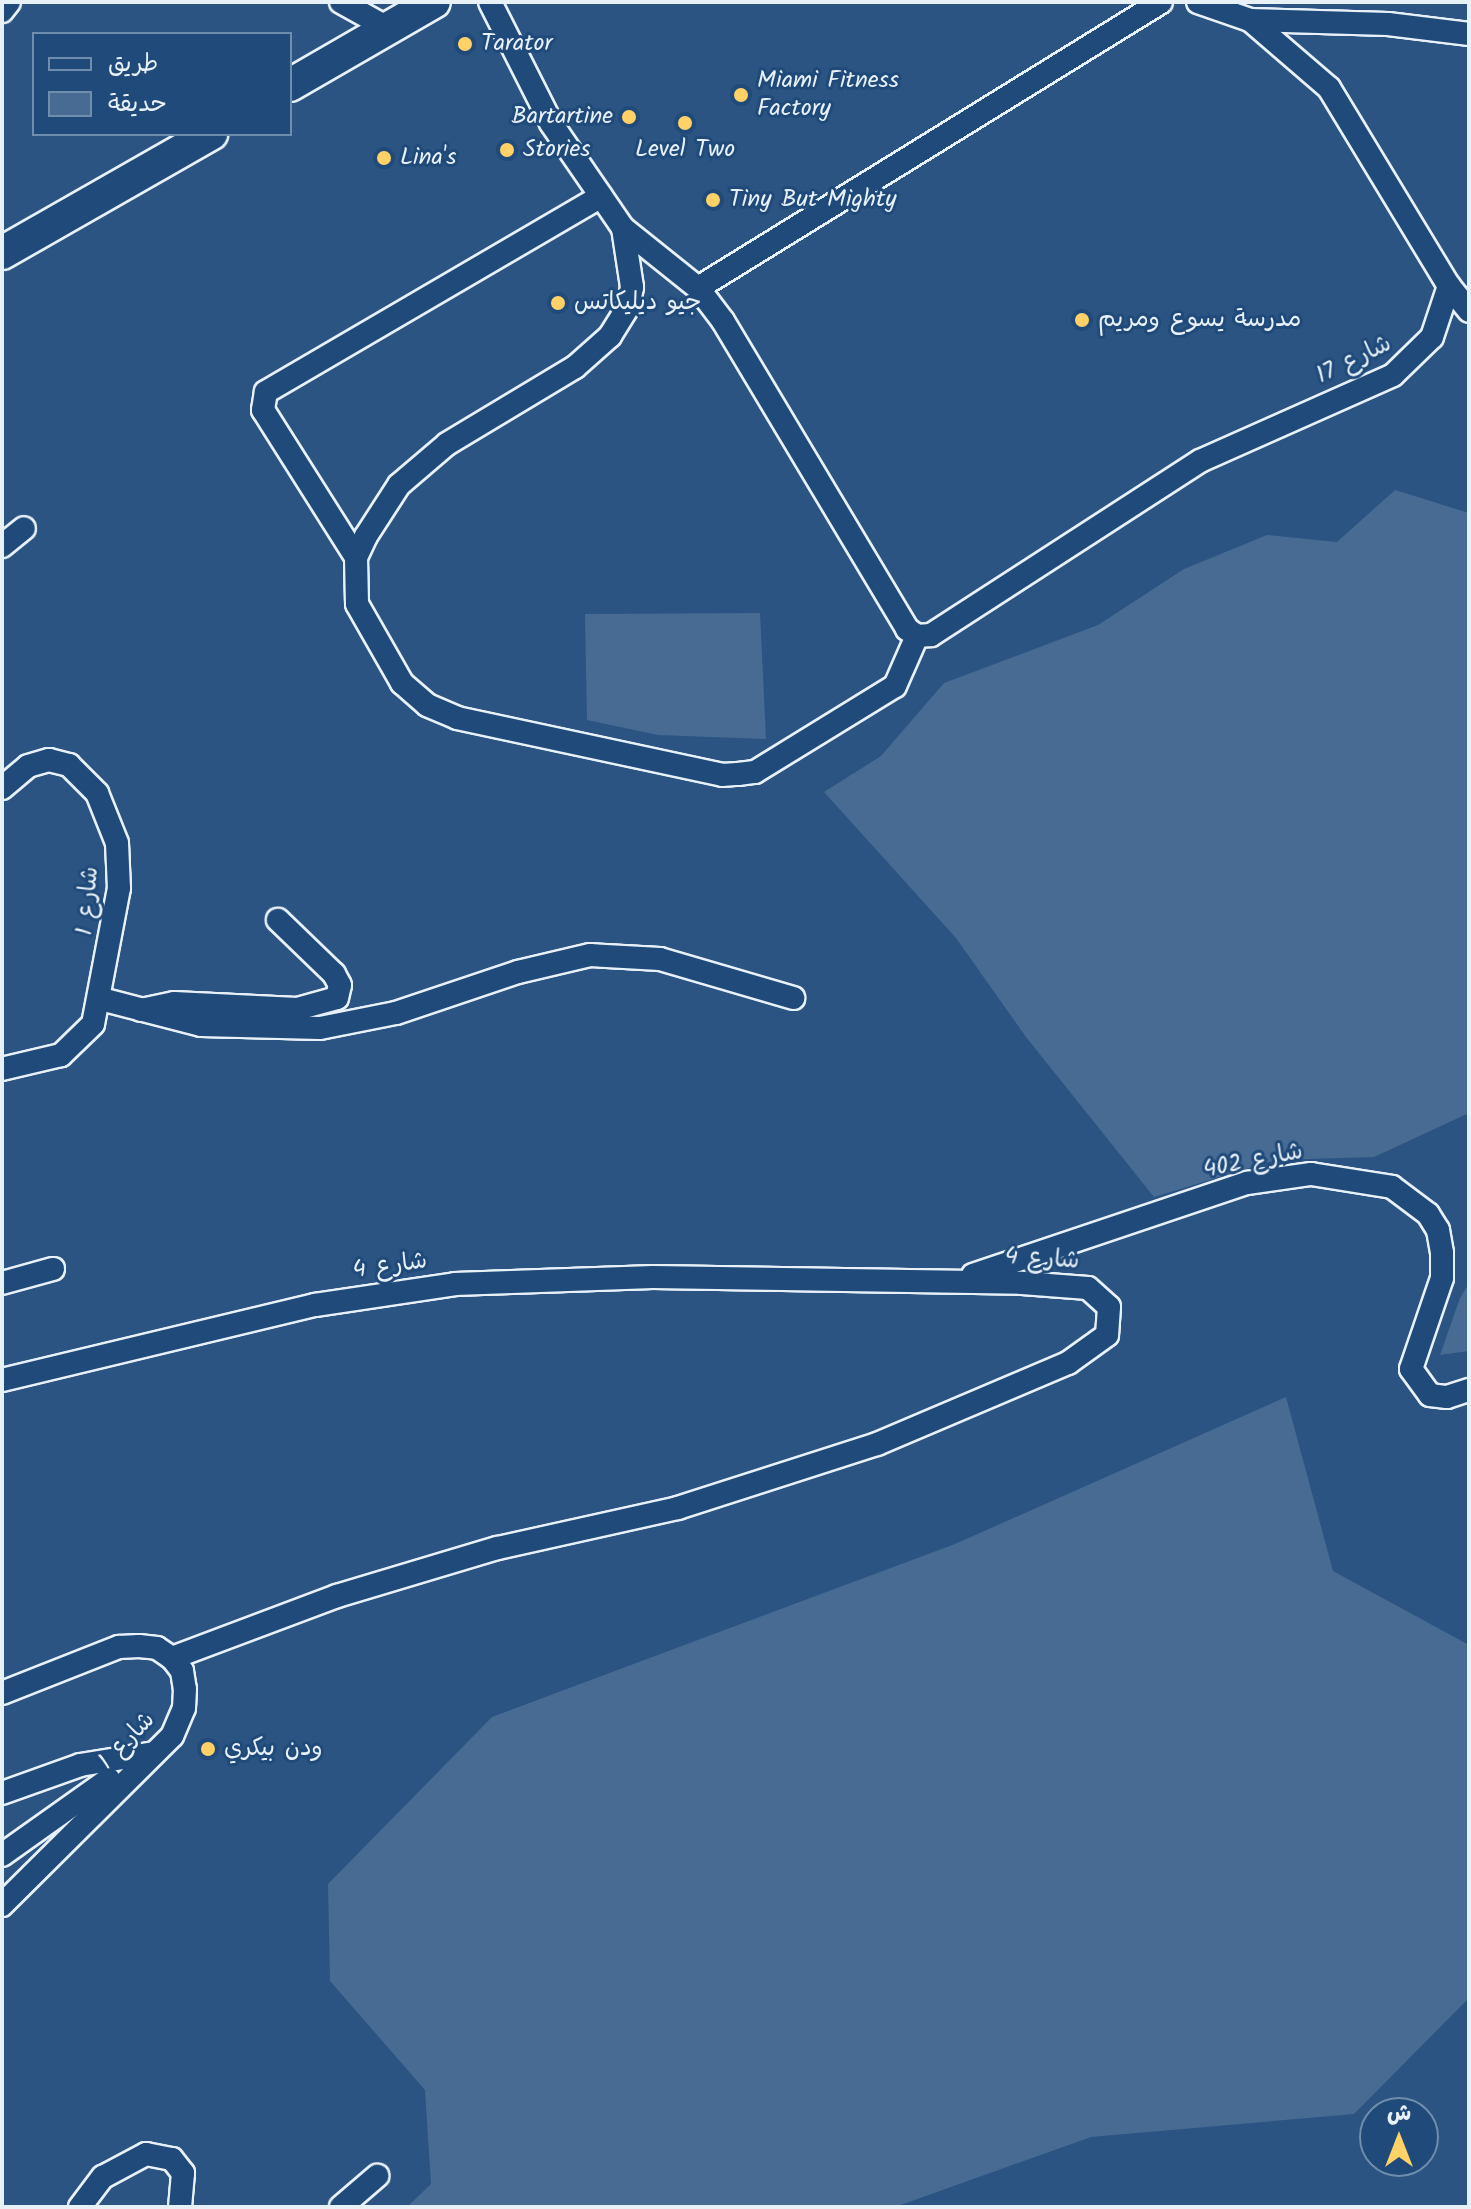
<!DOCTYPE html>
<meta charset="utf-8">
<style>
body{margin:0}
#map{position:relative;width:1471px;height:2209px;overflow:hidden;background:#2b5482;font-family:Kalam,"Playpen Sans Arabic",sans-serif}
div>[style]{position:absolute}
.green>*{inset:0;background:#476b93}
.roads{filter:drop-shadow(2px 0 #e8f1f8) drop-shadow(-2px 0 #e8f1f8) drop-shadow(0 2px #e8f1f8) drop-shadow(0 -2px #e8f1f8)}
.street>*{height:22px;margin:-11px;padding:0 11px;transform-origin:11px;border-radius:11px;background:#1f4a7a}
.secondary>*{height:32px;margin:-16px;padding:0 16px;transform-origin:16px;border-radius:16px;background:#1f4a7a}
.dots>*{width:22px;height:22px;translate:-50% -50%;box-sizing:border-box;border:4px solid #1f4a7a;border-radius:50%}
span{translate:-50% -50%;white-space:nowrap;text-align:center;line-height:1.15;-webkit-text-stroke:6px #1f4a7a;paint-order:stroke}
.poi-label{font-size:24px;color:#e8f1f8}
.left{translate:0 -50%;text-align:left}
.right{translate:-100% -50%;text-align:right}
.street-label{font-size:24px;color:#e8f1f8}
.frame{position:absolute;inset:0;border:4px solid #e8f1f8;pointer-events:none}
.legend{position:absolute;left:32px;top:32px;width:260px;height:104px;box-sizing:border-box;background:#1f4a7a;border:2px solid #6f8dac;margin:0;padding:10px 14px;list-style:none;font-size:24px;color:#e8f1f8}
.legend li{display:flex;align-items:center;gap:16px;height:40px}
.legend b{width:40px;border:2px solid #6f8dac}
.north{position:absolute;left:1359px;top:2097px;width:80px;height:80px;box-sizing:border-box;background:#1f4a7a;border:2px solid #6f8dac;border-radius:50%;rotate:0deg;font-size:22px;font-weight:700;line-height:32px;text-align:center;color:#e8f1f8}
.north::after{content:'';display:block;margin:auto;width:28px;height:36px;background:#ffd166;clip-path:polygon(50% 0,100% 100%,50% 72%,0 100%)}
</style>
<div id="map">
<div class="green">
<div style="clip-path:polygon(1395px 490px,1469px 513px,1469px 1113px,1374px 1157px,1275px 1160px,1154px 1197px,1026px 1037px,956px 938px,824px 792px,881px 756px,944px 683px,1098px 625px,1184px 569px,1267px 535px,1337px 542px)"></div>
<div style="clip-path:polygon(760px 613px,766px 739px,658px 735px,587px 720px,585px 614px)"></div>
<div style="clip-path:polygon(1469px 1283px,1469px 1351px,1440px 1355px,1460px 1298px)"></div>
<div style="clip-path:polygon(1286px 1397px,1333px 1571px,1469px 1645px,1469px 1998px,1354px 2114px,1091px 2137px,895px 2207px,407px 2207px,431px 2184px,425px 2090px,330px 1981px,328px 1884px,492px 1717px,955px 1544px)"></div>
</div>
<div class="roads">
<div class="street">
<div style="left:341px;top:2px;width:51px;rotate:29.1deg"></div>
<div style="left:490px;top:2px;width:136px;rotate:63.2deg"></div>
<div style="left:551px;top:123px;width:127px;rotate:55.6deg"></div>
<div style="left:623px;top:228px;width:96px;rotate:38.7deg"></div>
<div style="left:698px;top:288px;width:41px;rotate:52.9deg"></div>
<div style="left:723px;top:321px;width:359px;rotate:59.1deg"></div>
<div style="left:907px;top:629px;width:12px;rotate:35deg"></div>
<div style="left:917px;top:636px;width:14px;rotate:-4deg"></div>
<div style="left:931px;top:635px;width:320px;rotate:-32.9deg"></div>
<div style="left:1200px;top:461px;width:211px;rotate:-24deg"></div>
<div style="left:1393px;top:375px;width:54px;rotate:-44.3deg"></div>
<div style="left:1432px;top:337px;width:54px;rotate:-71.6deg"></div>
<div style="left:1198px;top:2px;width:55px;rotate:19.1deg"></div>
<div style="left:1250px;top:20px;width:138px;rotate:1.7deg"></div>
<div style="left:1388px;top:24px;width:82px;rotate:7deg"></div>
<div style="left:2px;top:11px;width:11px;rotate:-52deg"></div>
<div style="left:1250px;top:20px;width:104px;rotate:40.7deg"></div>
<div style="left:1329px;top:88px;width:232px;rotate:58.8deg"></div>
<div style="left:1449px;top:286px;width:32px;rotate:51deg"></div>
<div style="left:623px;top:228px;width:60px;rotate:81.3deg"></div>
<div style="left:632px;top:287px;width:20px;rotate:101deg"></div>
<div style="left:628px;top:307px;width:34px;rotate:122deg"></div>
<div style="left:610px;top:336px;width:47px;rotate:138.5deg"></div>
<div style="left:575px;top:367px;width:149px;rotate:149deg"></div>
<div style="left:447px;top:444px;width:63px;rotate:139.5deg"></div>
<div style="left:399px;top:485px;width:61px;rotate:122.9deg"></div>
<div style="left:366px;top:536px;width:23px;rotate:115deg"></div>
<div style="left:356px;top:557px;width:47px;rotate:88.8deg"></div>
<div style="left:357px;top:604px;width:91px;rotate:60.3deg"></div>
<div style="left:402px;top:683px;width:33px;rotate:41deg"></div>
<div style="left:427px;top:705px;width:33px;rotate:23deg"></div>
<div style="left:457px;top:718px;width:271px;rotate:12.1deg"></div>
<div style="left:722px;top:775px;width:16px;rotate:-4deg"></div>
<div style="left:738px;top:774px;width:17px;rotate:-7deg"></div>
<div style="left:755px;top:772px;width:164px;rotate:-31.6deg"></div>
<div style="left:895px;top:686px;width:55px;rotate:-66.3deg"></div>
<div style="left:698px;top:288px;width:544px;rotate:-31.7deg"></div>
<div style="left:2px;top:546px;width:28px;rotate:-39deg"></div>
<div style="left:356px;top:557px;width:174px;rotate:-122.3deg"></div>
<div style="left:263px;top:410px;width:18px;rotate:-81deg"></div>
<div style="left:266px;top:392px;width:388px;rotate:-30.3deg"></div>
<div style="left:2px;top:788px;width:34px;rotate:-40deg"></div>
<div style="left:28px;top:766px;width:22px;rotate:-16deg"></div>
<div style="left:49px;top:760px;width:21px;rotate:14deg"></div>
<div style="left:69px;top:765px;width:40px;rotate:45deg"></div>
<div style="left:97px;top:793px;width:54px;rotate:68.2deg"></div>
<div style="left:117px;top:843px;width:45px;rotate:87.5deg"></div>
<div style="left:119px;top:888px;width:138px;rotate:100.8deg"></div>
<div style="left:93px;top:1024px;width:45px;rotate:135.9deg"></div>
<div style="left:61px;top:1055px;width:61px;rotate:166.7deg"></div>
<div style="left:101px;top:999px;width:103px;rotate:14.6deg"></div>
<div style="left:201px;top:1025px;width:119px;rotate:1.4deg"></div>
<div style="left:320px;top:1028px;width:77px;rotate:-11.2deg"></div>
<div style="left:396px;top:1013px;width:129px;rotate:-18.6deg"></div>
<div style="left:518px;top:972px;width:74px;rotate:-13.3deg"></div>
<div style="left:590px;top:955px;width:70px;rotate:3.3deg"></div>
<div style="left:660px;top:959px;width:139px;rotate:16.3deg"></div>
<div style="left:141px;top:1010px;width:34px;rotate:-12deg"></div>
<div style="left:174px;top:1003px;width:123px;rotate:2.8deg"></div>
<div style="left:297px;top:1009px;width:41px;rotate:-15.4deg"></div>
<div style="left:337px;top:998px;width:13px;rotate:-77deg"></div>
<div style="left:340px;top:985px;width:13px;rotate:-119deg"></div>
<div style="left:334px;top:974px;width:78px;rotate:-136deg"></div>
<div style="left:973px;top:1275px;width:289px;rotate:-18.6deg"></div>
<div style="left:1247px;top:1183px;width:65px;rotate:-8deg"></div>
<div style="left:1311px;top:1174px;width:82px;rotate:9.1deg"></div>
<div style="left:1392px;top:1187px;width:45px;rotate:36.9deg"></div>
<div style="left:1428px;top:1214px;width:19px;rotate:58deg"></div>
<div style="left:1438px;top:1230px;width:23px;rotate:80deg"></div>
<div style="left:1442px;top:1253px;width:25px;rotate:90deg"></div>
<div style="left:1442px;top:1278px;width:96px;rotate:108.8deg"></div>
<div style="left:1411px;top:1369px;width:32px;rotate:54deg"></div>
<div style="left:1430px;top:1395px;width:17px;rotate:7deg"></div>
<div style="left:1447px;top:1397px;width:23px;rotate:-18deg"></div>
<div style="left:2px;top:1283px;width:53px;rotate:-15.4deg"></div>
<div style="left:2px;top:1380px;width:322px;rotate:-13.5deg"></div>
<div style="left:315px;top:1305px;width:142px;rotate:-8.5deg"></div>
<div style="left:455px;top:1284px;width:198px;rotate:-2deg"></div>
<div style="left:653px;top:1277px;width:369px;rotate:0.9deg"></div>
<div style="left:1022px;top:1283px;width:66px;rotate:4.3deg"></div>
<div style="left:1088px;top:1288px;width:28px;rotate:42deg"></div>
<div style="left:1109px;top:1307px;width:28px;rotate:94deg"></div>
<div style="left:1107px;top:1335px;width:48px;rotate:144.3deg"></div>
<div style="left:1068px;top:1363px;width:207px;rotate:157deg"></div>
<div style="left:877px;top:1444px;width:209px;rotate:162.2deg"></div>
<div style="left:678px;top:1508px;width:185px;rotate:167.5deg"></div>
<div style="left:497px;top:1548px;width:167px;rotate:163.3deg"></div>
<div style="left:337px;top:1596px;width:176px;rotate:159.4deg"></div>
<div style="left:2px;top:1693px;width:126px;rotate:-21.5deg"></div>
<div style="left:119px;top:1647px;width:20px;rotate:-3deg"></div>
<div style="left:139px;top:1646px;width:18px;rotate:6deg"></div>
<div style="left:157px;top:1648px;width:18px;rotate:34deg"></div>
<div style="left:172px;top:1658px;width:16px;rotate:52deg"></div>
<div style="left:182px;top:1671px;width:18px;rotate:81deg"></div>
<div style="left:185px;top:1689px;width:19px;rotate:93deg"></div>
<div style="left:184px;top:1708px;width:30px;rotate:113deg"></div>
<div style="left:172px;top:1736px;width:240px;rotate:135.2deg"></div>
<div style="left:2px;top:1793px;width:83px;rotate:-19.7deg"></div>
<div style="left:80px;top:1765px;width:75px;rotate:-9.2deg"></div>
<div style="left:2px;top:1855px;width:131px;rotate:-35.4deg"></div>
<div style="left:80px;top:2207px;width:38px;rotate:-53deg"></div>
<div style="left:103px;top:2177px;width:49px;rotate:-28.1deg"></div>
<div style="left:146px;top:2154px;width:26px;rotate:11deg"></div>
<div style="left:172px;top:2159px;width:18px;rotate:52deg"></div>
<div style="left:183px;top:2173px;width:34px;rotate:95deg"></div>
<div style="left:341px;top:2207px;width:48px;rotate:-40.7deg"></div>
</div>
<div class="secondary">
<div style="left:290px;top:85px;width:166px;rotate:-30deg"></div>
<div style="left:2px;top:253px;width:241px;rotate:-29.7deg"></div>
</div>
</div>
<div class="dots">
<div style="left:465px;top:44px;background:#ffd166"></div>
<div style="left:741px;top:95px;background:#ffd166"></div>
<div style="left:629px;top:117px;background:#ffd166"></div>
<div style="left:685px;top:123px;background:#ffd166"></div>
<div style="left:507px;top:150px;background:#ffd166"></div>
<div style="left:384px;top:158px;background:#ffd166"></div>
<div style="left:713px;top:200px;background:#ffd166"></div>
<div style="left:558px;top:303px;background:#ffd166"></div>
<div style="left:1082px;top:320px;background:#ffd166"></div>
<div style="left:208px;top:1749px;background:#ffd166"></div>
</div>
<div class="poi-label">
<span class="left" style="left:481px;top:44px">Tarator</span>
<span class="left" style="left:757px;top:95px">Miami Fitness<br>Factory</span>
<span class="right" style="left:613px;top:117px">Bartartine</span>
<span class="left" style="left:523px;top:150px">Stories</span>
<span style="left:685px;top:150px">Level Two</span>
<span class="left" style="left:400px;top:158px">Lina's</span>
<span class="left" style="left:729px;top:200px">Tiny But Mighty</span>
<span class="left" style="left:574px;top:303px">جيو ديليكاتس</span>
<span class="left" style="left:1098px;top:320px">مدرسة يسوع ومريم</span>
<span class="left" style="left:224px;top:1749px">ودن بيكري</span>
</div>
<div class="street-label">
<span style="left:1354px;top:360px;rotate:-26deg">شارع 17</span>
<span style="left:88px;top:901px;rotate:-85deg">شارع 1</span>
<span style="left:1253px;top:1161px;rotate:-11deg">شارع 402</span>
<span style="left:1042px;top:1259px;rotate:4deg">شارع 4</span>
<span style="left:390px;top:1266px;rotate:-8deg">شارع 4</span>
<span style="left:127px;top:1741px;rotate:-46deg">شارع 1</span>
</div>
<div class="frame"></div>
<ul class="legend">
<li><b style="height:10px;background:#1f4a7a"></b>طريق</li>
<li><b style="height:22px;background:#476b93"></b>حديقة</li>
</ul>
<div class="north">ش</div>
</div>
